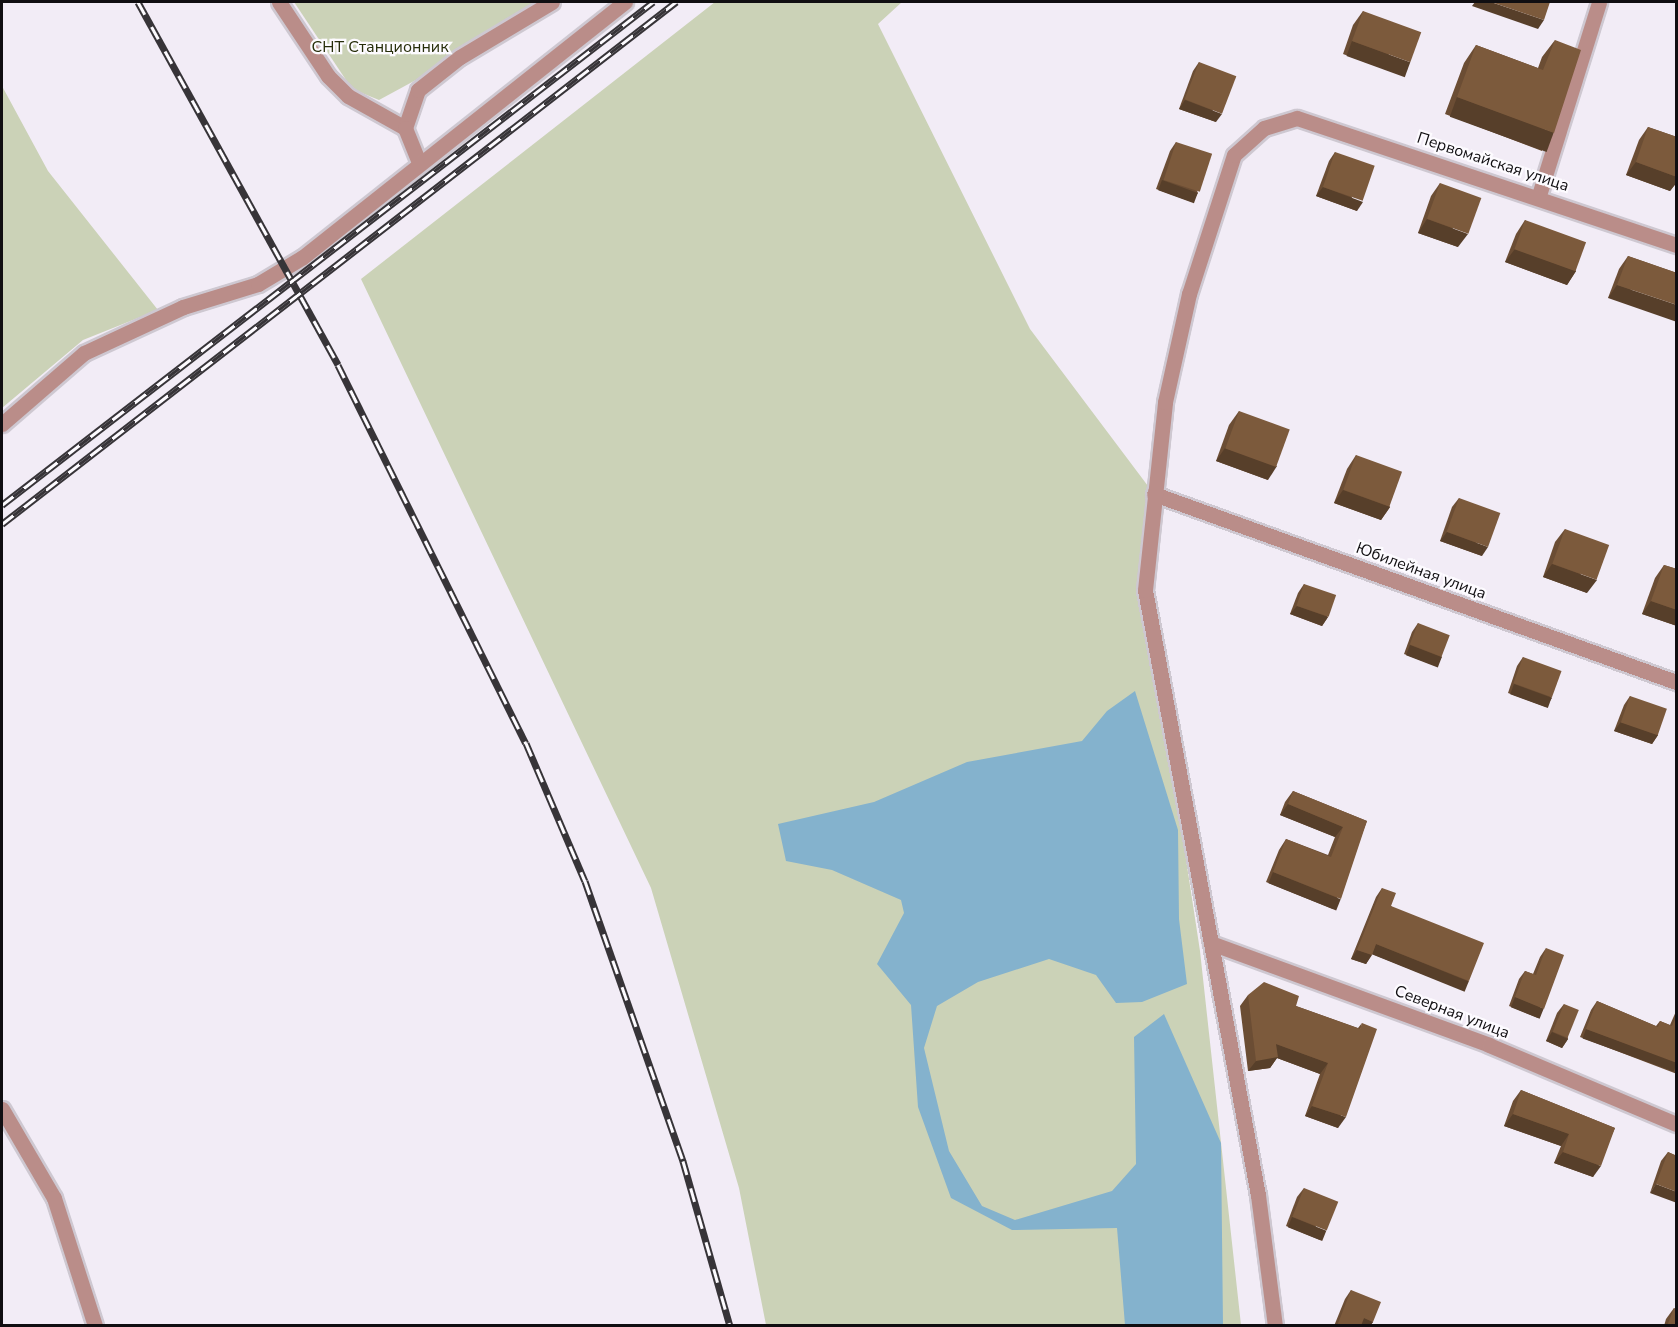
<!DOCTYPE html>
<meta charset="utf-8">
<style>
body{margin:0}
#map{position:relative;width:1678px;height:1327px;overflow:hidden;background:#f2ecf6;font-family:"Nunito Sans",sans-serif}
div>[style]{position:absolute}
.green>*{inset:0;background:#cbd2b7}
.water>*{inset:0;background:#84b2cd}
.roads{filter:drop-shadow(2px 0 #cec8d1) drop-shadow(-2px 0 #cec8d1) drop-shadow(0 2px #cec8d1) drop-shadow(0 -2px #cec8d1)}
.minor>*{height:15px;margin:-7.5px;padding:0 7.5px;transform-origin:7.5px;border-radius:7.5px;background:#ba8d89}
.rail>*{height:7px;margin-top:-3.5px;transform-origin:0;background:repeating-linear-gradient(90deg,#fdfbff 0 14px,#373438 0 28px);box-sizing:border-box;border-block:2px solid #373438}
.wall>*{inset:0;background:#6b4d34}
.shaded-wall>*{inset:0;background:#573f2a;transform-origin:0 0}
.building>*{inset:0;background:#7c5a3c;transform-origin:0 0}
span{translate:-50% -50%;white-space:nowrap;text-align:center;line-height:1.15;-webkit-text-stroke:4.5px #fdfbff;paint-order:stroke}
.park-label{font-size:16px;color:#262d09}
.street-label{font-size:16px;color:#100e11}
.frame{position:absolute;inset:0;border:3px solid #100e11;pointer-events:none}
</style>
<div id="map">
<div class="green">
<div style="clip-path:polygon(294px 2px,560px 2px,379px 100px,352px 89px)"></div>
<div style="clip-path:polygon(715px 2px,902px 2px,878px 24px,1030px 329px,1154px 494px,1145px 590px,1200px 951px,1241px 1325px,766px 1325px,739px 1188px,651px 888px,361px 279px)"></div>
<div style="clip-path:polygon(2px 86px,48px 171px,158px 310px,83px 340px,2px 408px)"></div>
</div>
<div class="water">
<div style="clip-path:polygon(1135px 691px,1178px 830px,1179px 919px,1187px 984px,1142px 1002px,1116px 1003px,1096px 975px,1049px 959px,978px 982px,937px 1006px,924px 1048px,949px 1151px,982px 1206px,1015px 1220px,1112px 1191px,1136px 1164px,1134px 1037px,1164px 1014px,1221px 1143px,1223px 1325px,1125px 1325px,1117px 1228px,1012px 1230px,951px 1198px,918px 1107px,911px 1005px,877px 964px,904px 913px,901px 900px,832px 870px,786px 861px,778px 824px,874px 802px,967px 762px,1082px 741px,1107px 711px)"></div>
</div>
<div class="roads">
<div class="minor">
<div style="left:279px;top:2px;width:89px;rotate:56.5deg"></div>
<div style="left:328px;top:76px;width:28px;rotate:45deg"></div>
<div style="left:348px;top:96px;width:65px;rotate:29.3deg"></div>
<div style="left:405px;top:128px;width:40px;rotate:-71.1deg"></div>
<div style="left:418px;top:90px;width:53px;rotate:-38.2deg"></div>
<div style="left:460px;top:57px;width:107px;rotate:-30.9deg"></div>
<div style="left:405px;top:128px;width:37px;rotate:68deg"></div>
<div style="left:1539px;top:195px;width:202px;rotate:-72.7deg"></div>
<div style="left:2px;top:424px;width:108px;rotate:-40.9deg"></div>
<div style="left:84px;top:353px;width:109px;rotate:-24.9deg"></div>
<div style="left:183px;top:307px;width:78px;rotate:-17deg"></div>
<div style="left:258px;top:284px;width:52px;rotate:-31deg"></div>
<div style="left:303px;top:257px;width:411px;rotate:-38.4deg"></div>
<div style="left:1154px;top:494px;width:555px;rotate:19.81deg"></div>
<div style="left:1211px;top:943px;width:296px;rotate:20.1deg"></div>
<div style="left:1489px;top:1045px;width:203px;rotate:22.9deg"></div>
<div style="left:2px;top:1109px;width:103px;rotate:59.7deg"></div>
<div style="left:54px;top:1198px;width:134px;rotate:72.2deg"></div>
<div style="left:1275px;top:1326px;width:132px;rotate:-97.4deg"></div>
<div style="left:1258px;top:1195px;width:615px;rotate:-100.58deg"></div>
<div style="left:1145px;top:590px;width:189px;rotate:-83.9deg"></div>
<div style="left:1165px;top:402px;width:111px;rotate:-77.5deg"></div>
<div style="left:1189px;top:294px;width:146px;rotate:-72.1deg"></div>
<div style="left:1234px;top:155px;width:40px;rotate:-42deg"></div>
<div style="left:1264px;top:128px;width:34px;rotate:-17deg"></div>
<div style="left:1297px;top:118px;width:400px;rotate:18.5deg"></div>
</div>
</div>
<div class="rail">
<div style="left:138px;top:2px;width:414px;rotate:61.1deg"></div>
<div style="left:338px;top:365px;width:422px;rotate:63.6deg"></div>
<div style="left:526px;top:743px;width:150px;rotate:66.9deg"></div>
<div style="left:585px;top:881px;width:297px;rotate:70.7deg"></div>
<div style="left:683px;top:1161px;width:172px;rotate:74.1deg"></div>
<div style="left:2px;top:505px;width:823px;rotate:-37.69deg"></div>
<div style="left:2px;top:524px;width:853px;rotate:-37.76deg"></div>
</div>
<div class="wall">
<div style="clip-path:polygon(1363px 11px,1401px 75px,1343px 54px,1353px 25px)"></div>
<div style="clip-path:polygon(1555px 40px,1542px 151px,1445px 114px,1464px 63px,1476px 45px,1538px 68px,1542px 57px)"></div>
<div style="clip-path:polygon(1199px 62px,1216px 122px,1179px 109px,1193px 71px)"></div>
<div style="clip-path:polygon(1648px 127px,1677px 137px,1677px 182px,1670px 191px,1626px 175px,1639px 140px)"></div>
<div style="clip-path:polygon(1176px 142px,1198px 193px,1192px 202px,1156px 189px,1170px 151px)"></div>
<div style="clip-path:polygon(1335px 152px,1357px 211px,1316px 196px,1329px 161px)"></div>
<div style="clip-path:polygon(1440px 183px,1458px 247px,1418px 233px,1431px 196px)"></div>
<div style="clip-path:polygon(1525px 220px,1576px 271px,1567px 285px,1505px 262px,1516px 234px)"></div>
<div style="clip-path:polygon(1628px 256px,1677px 273px,1608px 298px,1619px 269px)"></div>
<div style="clip-path:polygon(1239px 411px,1268px 480px,1216px 461px,1229px 425px)"></div>
<div style="clip-path:polygon(1356px 455px,1390px 507px,1381px 520px,1334px 503px,1347px 469px)"></div>
<div style="clip-path:polygon(1459px 498px,1482px 556px,1440px 541px,1452px 507px)"></div>
<div style="clip-path:polygon(1565px 529px,1587px 593px,1543px 577px,1555px 542px)"></div>
<div style="clip-path:polygon(1664px 565px,1677px 569px,1677px 626px,1642px 614px,1655px 578px)"></div>
<div style="clip-path:polygon(1304px 584px,1328px 617px,1322px 626px,1290px 614px,1298px 593px)"></div>
<div style="clip-path:polygon(1418px 623px,1442px 657px,1436px 666px,1404px 654px,1412px 632px)"></div>
<div style="clip-path:polygon(1523px 657px,1552px 698px,1546px 707px,1508px 693px,1517px 666px)"></div>
<div style="clip-path:polygon(1630px 696px,1658px 735px,1652px 744px,1614px 731px,1624px 705px)"></div>
<div style="clip-path:polygon(1293px 791px,1367px 821px,1333px 909px,1266px 882px,1279px 850px,1286px 839px,1328px 855px,1335px 837px,1280px 815px,1285px 802px)"></div>
<div style="clip-path:polygon(1382px 888px,1391px 906px,1469px 981px,1463px 990px,1372px 954px,1366px 964px,1351px 959px,1376px 897px)"></div>
<div style="clip-path:polygon(1546px 948px,1538px 1018px,1509px 1006px,1519px 979px,1525px 971px,1533px 974px,1540px 957px)"></div>
<div style="clip-path:polygon(1248px 995px,1296px 1006px,1358px 1028px,1362px 1023px,1338px 1128px,1305px 1116px,1320px 1074px,1277px 1058px,1270px 1068px,1248px 1071px,1240px 1006px)"></div>
<div style="clip-path:polygon(1597px 1001px,1656px 1026px,1660px 1021px,1670px 1025px,1677px 1009px,1677px 1074px,1580px 1037px,1591px 1010px)"></div>
<div style="clip-path:polygon(1564px 1004px,1568px 1039px,1562px 1048px,1546px 1041px,1557px 1013px)"></div>
<div style="clip-path:polygon(1521px 1090px,1615px 1128px,1593px 1177px,1554px 1163px,1561px 1146px,1504px 1126px,1513px 1101px)"></div>
<div style="clip-path:polygon(1668px 1152px,1677px 1156px,1650px 1193px,1661px 1161px)"></div>
<div style="clip-path:polygon(1304px 1188px,1320px 1240px,1286px 1226px,1297px 1197px)"></div>
<div style="clip-path:polygon(1351px 1290px,1373px 1322px,1370px 1326px,1334px 1326px,1345px 1299px)"></div>
<div style="clip-path:polygon(1674px 1308px,1677px 1326px,1664px 1326px,1666px 1319px)"></div>
</div>
<div class="shaded-wall">
<div style="clip-path:polygon(1475px 2px,1491px 2px,1544px 20px,1538px 29px,1472px 6px)"></div>
<div style="left:1352px;top:41px;width:62px;height:16px;rotate:20deg"></div>
<div style="left:1457px;top:97px;width:103px;height:21px;rotate:20deg"></div>
<div style="clip-path:polygon(1185px 100px,1222px 114px,1216px 122px,1179px 109px)"></div>
<div style="clip-path:polygon(1636px 162px,1677px 177px,1677px 182px,1670px 191px,1626px 175px)"></div>
<div style="left:1162px;top:180px;width:38px;height:11px;rotate:20deg"></div>
<div style="clip-path:polygon(1323px 187px,1363px 202px,1357px 211px,1316px 196px)"></div>
<div style="clip-path:polygon(1427px 219px,1468px 234px,1458px 247px,1418px 233px)"></div>
<div style="clip-path:polygon(1515px 249px,1576px 271px,1567px 285px,1505px 262px)"></div>
<div style="clip-path:polygon(1617px 285px,1677px 305px,1677px 322px,1608px 298px)"></div>
<div style="clip-path:polygon(1225px 448px,1277px 466px,1268px 480px,1216px 461px)"></div>
<div style="clip-path:polygon(1343px 490px,1390px 507px,1381px 520px,1334px 503px)"></div>
<div style="clip-path:polygon(1447px 532px,1488px 547px,1482px 556px,1440px 541px)"></div>
<div style="clip-path:polygon(1552px 564px,1597px 580px,1587px 593px,1543px 577px)"></div>
<div style="clip-path:polygon(1651px 601px,1677px 610px,1677px 626px,1642px 614px)"></div>
<div style="clip-path:polygon(1297px 606px,1328px 617px,1322px 626px,1290px 614px)"></div>
<div style="left:1410px;top:645px;width:34px;height:11px;rotate:21deg"></div>
<div style="left:1514px;top:684px;width:40px;height:11px;rotate:20deg"></div>
<div style="clip-path:polygon(1621px 722px,1658px 735px,1652px 744px,1614px 731px)"></div>
<div style="clip-path:polygon(1288px 804px,1343px 827px,1335px 837px,1280px 815px)"></div>
<div style="left:1273px;top:872px;width:73px;height:12px;rotate:22deg"></div>
<div style="left:1376px;top:944px;width:100px;height:11px;rotate:22deg"></div>
<div style="clip-path:polygon(1357px 950px,1372px 955px,1366px 964px,1351px 959px)"></div>
<div style="left:1515px;top:997px;width:31px;height:11px;rotate:22deg"></div>
<div style="left:1586px;top:1029px;width:97px;height:10px;rotate:20deg"></div>
<div style="clip-path:polygon(1552px 1032px,1568px 1039px,1562px 1048px,1546px 1041px)"></div>
<div style="clip-path:polygon(1276px 1044px,1328px 1063px,1320px 1074px,1277px 1058px,1270px 1068px,1248px 1071px,1256px 1061px)"></div>
<div style="clip-path:polygon(1312px 1106px,1346px 1117px,1338px 1128px,1305px 1116px)"></div>
<div style="clip-path:polygon(1513px 1114px,1569px 1134px,1561px 1146px,1504px 1126px)"></div>
<div style="clip-path:polygon(1563px 1152px,1601px 1166px,1593px 1177px,1554px 1163px)"></div>
<div style="clip-path:polygon(1656px 1184px,1677px 1192px,1677px 1203px,1650px 1193px)"></div>
<div style="left:1292px;top:1217px;width:37px;height:11px;rotate:22deg"></div>
<div style="clip-path:polygon(1364px 1318px,1373px 1322px,1370px 1326px,1359px 1326px)"></div>
</div>
<div class="building">
<div style="clip-path:polygon(1491px 2px,1550px 2px,1544px 20px)"></div>
<div style="left:1363px;top:11px;width:62px;height:32px;rotate:20deg"></div>
<div style="clip-path:polygon(1555px 40px,1581px 50px,1554px 133px,1457px 97px,1476px 45px,1543px 70px)"></div>
<div style="left:1199px;top:62px;width:40px;height:40px;rotate:21deg"></div>
<div style="clip-path:polygon(1648px 127px,1677px 137px,1677px 177px,1636px 162px)"></div>
<div style="left:1176px;top:142px;width:38px;height:40px;rotate:18deg"></div>
<div style="left:1335px;top:152px;width:42px;height:37px;rotate:19deg"></div>
<div style="left:1440px;top:183px;width:44px;height:38px;rotate:20deg"></div>
<div style="left:1525px;top:220px;width:65px;height:31px;rotate:20deg"></div>
<div style="clip-path:polygon(1628px 256px,1677px 273px,1677px 305px,1617px 285px)"></div>
<div style="left:1239px;top:411px;width:54px;height:40px;rotate:20deg"></div>
<div style="left:1356px;top:455px;width:49px;height:37px;rotate:20deg"></div>
<div style="left:1459px;top:498px;width:44px;height:36px;rotate:20deg"></div>
<div style="left:1565px;top:529px;width:47px;height:37px;rotate:20deg"></div>
<div style="clip-path:polygon(1664px 565px,1677px 569px,1677px 610px,1651px 601px)"></div>
<div style="left:1304px;top:584px;width:34px;height:23px;rotate:19deg"></div>
<div style="left:1418px;top:623px;width:34px;height:23px;rotate:21deg"></div>
<div style="left:1523px;top:657px;width:41px;height:28px;rotate:20deg"></div>
<div style="left:1630px;top:696px;width:39px;height:28px;rotate:19deg"></div>
<div style="clip-path:polygon(1293px 791px,1367px 821px,1341px 899px,1273px 872px,1286px 839px,1331px 857px,1343px 827px,1288px 804px)"></div>
<div style="clip-path:polygon(1382px 888px,1396px 893px,1391px 906px,1484px 943px,1469px 981px,1376px 944px,1372px 955px,1357px 950px)"></div>
<div style="clip-path:polygon(1546px 948px,1564px 955px,1544px 1009px,1515px 997px,1525px 971px,1536px 975px)"></div>
<div style="clip-path:polygon(1264px 982px,1299px 996px,1296px 1006px,1360px 1029px,1362px 1023px,1377px 1029px,1346px 1117px,1312px 1106px,1328px 1063px,1276px 1044px,1278px 1057px,1256px 1061px,1248px 995px)"></div>
<div style="clip-path:polygon(1597px 1001px,1658px 1027px,1660px 1021px,1672px 1026px,1677px 1015px,1677px 1063px,1586px 1029px)"></div>
<div style="left:1564px;top:1004px;width:16px;height:30px;rotate:22deg"></div>
<div style="clip-path:polygon(1521px 1090px,1615px 1128px,1601px 1166px,1563px 1152px,1569px 1134px,1513px 1114px)"></div>
<div style="clip-path:polygon(1668px 1152px,1677px 1156px,1677px 1192px,1656px 1184px)"></div>
<div style="left:1304px;top:1188px;width:37px;height:31px;rotate:22deg"></div>
<div style="clip-path:polygon(1351px 1290px,1381px 1302px,1373px 1322px,1364px 1318px,1361px 1326px,1337px 1326px)"></div>
<div style="clip-path:polygon(1674px 1308px,1677px 1309px,1677px 1326px,1667px 1326px)"></div>
</div>
<div class="park-label">
<span style="left:380px;top:47px">СНТ Станционник</span>
</div>
<div class="street-label">
<span style="left:1493px;top:162px;rotate:18deg">Первомайская улица</span>
<span style="left:1421px;top:571px;rotate:20deg">Юбилейная улица</span>
<span style="left:1452px;top:1012px;rotate:21deg">Северная улица</span>
</div>
<div class="frame"></div>
</div>
